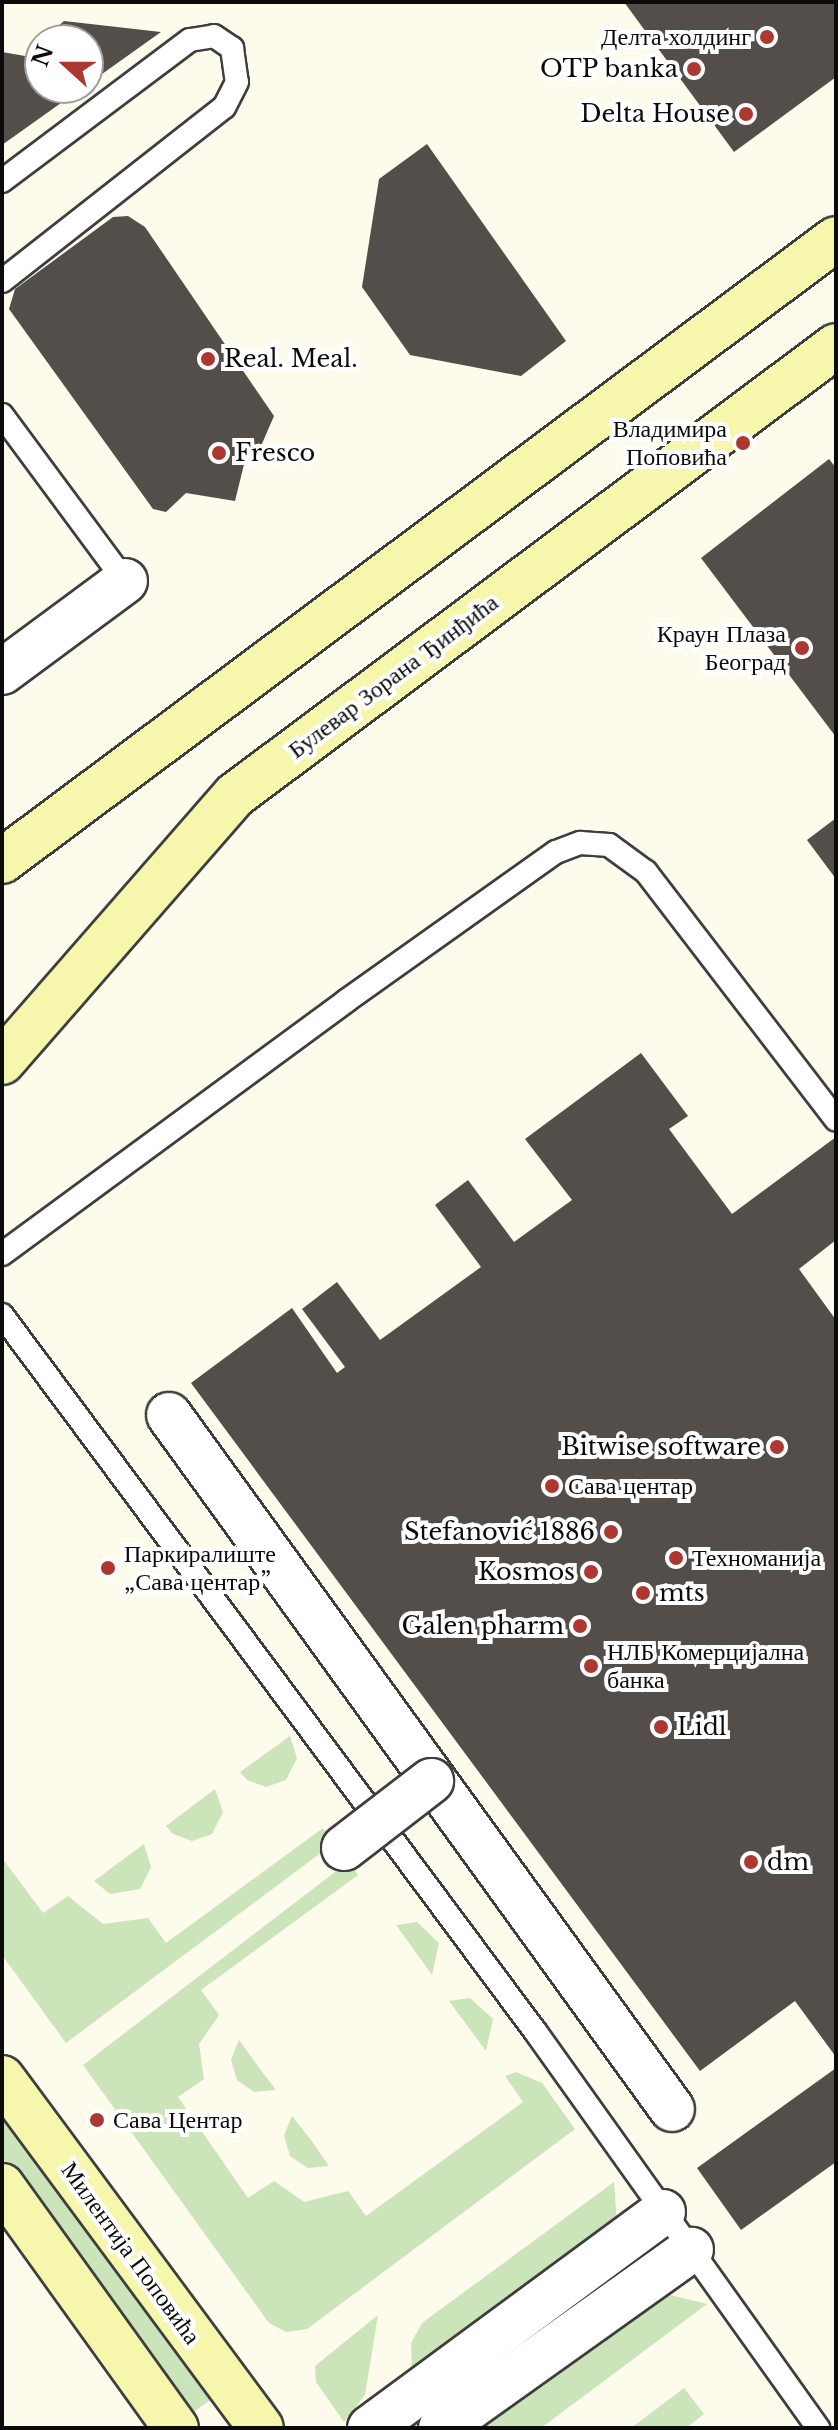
<!DOCTYPE html>
<meta charset="utf-8">
<style>
body{margin:0}
#map{position:relative;width:838px;height:2430px;overflow:hidden;background:#fdfbec;font-family:"Libre Baskerville",serif}
div>[style]{position:absolute}
.green>*{inset:0;background:#cbe4b9;transform-origin:0 0}
.building>*{inset:0;background:#534e49}
.roads{filter:drop-shadow(2px 0 #3e3e3e) drop-shadow(-2px 0 #3e3e3e) drop-shadow(0 2px #3e3e3e) drop-shadow(0 -2px #3e3e3e)}
.lane>*{height:22px;margin:-11px;padding:0 11px;transform-origin:11px;border-radius:11px;background:#fff}
.street>*{height:44px;margin:-22px;padding:0 22px;transform-origin:22px;border-radius:22px;background:#fff}
.secondary>*{height:44px;margin:-22px;padding:0 22px;transform-origin:22px;border-radius:22px;background:#f7f6ad}
.bridges{filter:drop-shadow(2px 0 #3e3e3e) drop-shadow(-2px 0 #3e3e3e) drop-shadow(0 2px #3e3e3e) drop-shadow(0 -2px #3e3e3e)}
.street-bridge>*{height:44px;margin:-22px;padding:0 22px;transform-origin:22px;border-radius:22px;background:#fff}
.dots>*{width:22px;height:22px;translate:-50% -50%;box-sizing:border-box;border:4px solid #fff;border-radius:50%}
span{translate:-50% -50%;white-space:nowrap;text-align:center;line-height:1.15;-webkit-text-stroke:8px #fff;paint-order:stroke}
.poi-label{font-size:24px;color:#0b0b0b}
.right{translate:-100% -50%;text-align:right}
.left{translate:0 -50%;text-align:left}
.street-label{font-size:24px;color:#0b0b0b}
.frame{position:absolute;inset:0;border:4px solid #0b0b0b;pointer-events:none}
.north{position:absolute;left:24px;top:24px;width:80px;height:80px;box-sizing:border-box;background:#fff;border:2px solid #9d9d9d;border-radius:50%;rotate:291deg;font-size:22px;font-weight:700;line-height:32px;text-align:center;color:#0b0b0b}
.north::after{content:'';display:block;margin:auto;width:28px;height:36px;background:#ad3831;clip-path:polygon(50% 0,100% 100%,50% 72%,0 100%)}
</style>
<div id="map">
<div class="green">
<div style="clip-path:polygon(290px 1736px,297px 1758px,286px 1780px,266px 1787px,247px 1780px,240px 1772px)"></div>
<div style="clip-path:polygon(215px 1789px,223px 1812px,212px 1834px,192px 1841px,173px 1834px,166px 1826px)"></div>
<div style="clip-path:polygon(323px 1828px,334px 1843px,66px 2043px,2px 1955px,2px 1858px,43px 1913px,68px 1896px,103px 1924px,148px 1918px,166px 1943px)"></div>
<div style="clip-path:polygon(144px 1844px,151px 1867px,140px 1889px,110px 1894px,94px 1881px)"></div>
<div style="clip-path:polygon(348px 1862px,358px 1875px,201px 1990px,219px 2015px,199px 2044px,204px 2079px,178px 2097px,248px 2198px,274px 2181px,304px 2202px,348px 2191px,366px 2216px,523px 2102px,505px 2076px,516px 2072px,542px 2083px,575px 2129px,307px 2329px,286px 2332px,269px 2323px,83px 2065px)"></div>
<div style="clip-path:polygon(417px 1922px,439px 1943px,432px 1975px,396px 1925px)"></div>
<div style="clip-path:polygon(470px 1998px,493px 2019px,486px 2051px,449px 2001px)"></div>
<div style="clip-path:polygon(239px 2040px,257px 2065px,276px 2090px,254px 2092px,237px 2080px,231px 2060px)"></div>
<div style="left:2px;top:2105px;width:361px;height:36px;rotate:54deg"></div>
<div style="clip-path:polygon(292px 2116px,311px 2140px,329px 2166px,308px 2168px,290px 2156px,284px 2135px)"></div>
<div style="clip-path:polygon(614px 2182px,617px 2223px,412px 2374px,411px 2343px,422px 2323px)"></div>
<div style="clip-path:polygon(666px 2294px,707px 2304px,541px 2428px,475px 2428px)"></div>
<div style="clip-path:polygon(378px 2315px,365px 2395px,344px 2422px,316px 2382px,315px 2366px)"></div>
<div style="clip-path:polygon(684px 2388px,704px 2414px,686px 2428px,631px 2428px)"></div>
</div>
<div class="building">
<div style="clip-path:polygon(624px 2px,836px 2px,836px 77px,734px 152px)"></div>
<div style="clip-path:polygon(64px 21px,161px 32px,88px 84px,88px 40px,43px 40px)"></div>
<div style="clip-path:polygon(40px 43px,40px 88px,82px 88px,2px 145px,2px 52px,25px 56px)"></div>
<div style="clip-path:polygon(427px 144px,566px 341px,521px 376px,410px 355px,362px 287px,379px 179px)"></div>
<div style="clip-path:polygon(128px 216px,145px 227px,274px 416px,261px 446px,249px 444px,235px 501px,186px 493px,166px 512px,153px 509px,9px 309px,15px 289px,113px 217px)"></div>
<div style="clip-path:polygon(829px 459px,836px 468px,836px 737px,701px 558px)"></div>
<div style="clip-path:polygon(836px 818px,836px 879px,807px 840px)"></div>
<div style="clip-path:polygon(641px 1053px,688px 1116px,669px 1129px,732px 1214px,836px 1137px,836px 1240px,799px 1269px,836px 1320px,836px 2057px,795px 2001px,700px 2071px,191px 1383px,292px 1308px,337px 1373px,345px 1367px,302px 1309px,337px 1282px,380px 1340px,481px 1267px,435px 1205px,468px 1180px,514px 1242px,572px 1200px,525px 1139px)"></div>
<div style="clip-path:polygon(836px 2068px,836px 2162px,741px 2230px,697px 2168px)"></div>
</div>
<div class="roads">
<div class="lane">
<div style="left:2px;top:181px;width:235px;rotate:-36.9deg"></div>
<div style="left:190px;top:40px;width:24px;rotate:-9deg"></div>
<div style="left:214px;top:36px;width:22px;rotate:34deg"></div>
<div style="left:232px;top:48px;width:34px;rotate:82deg"></div>
<div style="left:237px;top:82px;width:28px;rotate:117deg"></div>
<div style="left:224px;top:107px;width:282px;rotate:141.9deg"></div>
<div style="left:2px;top:415px;width:207px;rotate:53.5deg"></div>
<div style="left:2px;top:1254px;width:427px;rotate:-36.3deg"></div>
<div style="left:346px;top:1001px;width:257px;rotate:-35.4deg"></div>
<div style="left:556px;top:852px;width:26px;rotate:-21deg"></div>
<div style="left:580px;top:843px;width:29px;rotate:4deg"></div>
<div style="left:609px;top:845px;width:46px;rotate:36.1deg"></div>
<div style="left:646px;top:872px;width:312px;rotate:52.5deg"></div>
<div style="left:2px;top:1315px;width:893px;rotate:53.34deg"></div>
<div style="left:535px;top:2031px;width:488px;rotate:54.5deg"></div>
</div>
<div class="street">
<div style="left:2px;top:672px;width:153px;rotate:-36.5deg"></div>
<div style="left:169px;top:1415px;width:857px;rotate:54.07deg"></div>
<div style="left:370px;top:2428px;width:364px;rotate:-36.4deg"></div>
<div style="left:441px;top:2428px;width:307px;rotate:-35.5deg"></div>
</div>
<div class="secondary">
<div style="left:2px;top:861px;width:1040px;rotate:-36.72deg"></div>
<div style="left:2px;top:1062px;width:354px;rotate:-48.9deg"></div>
<div style="left:235px;top:795px;width:750px;rotate:-36.76deg"></div>
<div style="left:2px;top:2078px;width:435px;rotate:53.5deg"></div>
<div style="left:2px;top:2186px;width:298px;rotate:54.3deg"></div>
</div>
</div>
<div class="bridges">
<div class="street-bridge">
<div style="left:344px;top:1848px;width:110px;rotate:-37.6deg"></div>
</div>
</div>
<div class="dots">
<div style="left:767px;top:37px;background:#ad3831"></div>
<div style="left:694px;top:69px;background:#ad3831"></div>
<div style="left:746px;top:114px;background:#ad3831"></div>
<div style="left:208px;top:359px;background:#ad3831"></div>
<div style="left:743px;top:443px;background:#ad3831"></div>
<div style="left:219px;top:453px;background:#ad3831"></div>
<div style="left:802px;top:648px;background:#ad3831"></div>
<div style="left:777px;top:1447px;background:#ad3831"></div>
<div style="left:552px;top:1486px;background:#ad3831"></div>
<div style="left:611px;top:1532px;background:#ad3831"></div>
<div style="left:676px;top:1558px;background:#ad3831"></div>
<div style="left:108px;top:1568px;background:#ad3831"></div>
<div style="left:591px;top:1572px;background:#ad3831"></div>
<div style="left:643px;top:1593px;background:#ad3831"></div>
<div style="left:580px;top:1626px;background:#ad3831"></div>
<div style="left:591px;top:1666px;background:#ad3831"></div>
<div style="left:661px;top:1727px;background:#ad3831"></div>
<div style="left:751px;top:1862px;background:#ad3831"></div>
<div style="left:97px;top:2120px;background:#ad3831"></div>
</div>
<div class="poi-label">
<span class="right" style="left:751px;top:37px">Делта холдинг</span>
<span class="right" style="left:678px;top:69px">OTP banka</span>
<span class="right" style="left:730px;top:114px">Delta House</span>
<span class="left" style="left:224px;top:359px">Real. Meal.</span>
<span class="right" style="left:727px;top:443px">Владимира<br>Поповића</span>
<span class="left" style="left:235px;top:453px">Fresco</span>
<span class="right" style="left:786px;top:648px">Краун Плаза<br>Београд</span>
<span class="right" style="left:761px;top:1447px">Bitwise software</span>
<span class="left" style="left:568px;top:1486px">Сава центар</span>
<span class="right" style="left:595px;top:1532px">Stefanović 1886</span>
<span class="left" style="left:124px;top:1568px">Паркиралиште<br>„Сава центар”</span>
<span class="left" style="left:692px;top:1558px">Техноманија</span>
<span class="right" style="left:575px;top:1572px">Kosmos</span>
<span class="left" style="left:659px;top:1593px">mts</span>
<span class="right" style="left:564px;top:1626px">Galen pharm</span>
<span class="left" style="left:607px;top:1666px">НЛБ Комерцијална<br>банка</span>
<span class="left" style="left:677px;top:1727px">Lidl</span>
<span class="left" style="left:767px;top:1862px">dm</span>
<span class="left" style="left:113px;top:2120px">Сава Центар</span>
</div>
<div class="street-label">
<span style="left:393px;top:676px;rotate:-37deg">Булевар Зорана Ђинђића</span>
<span style="left:131px;top:2253px;rotate:54deg">Милентија Поповића</span>
</div>
<div class="frame"></div>
<div class="north">N</div>
</div>
